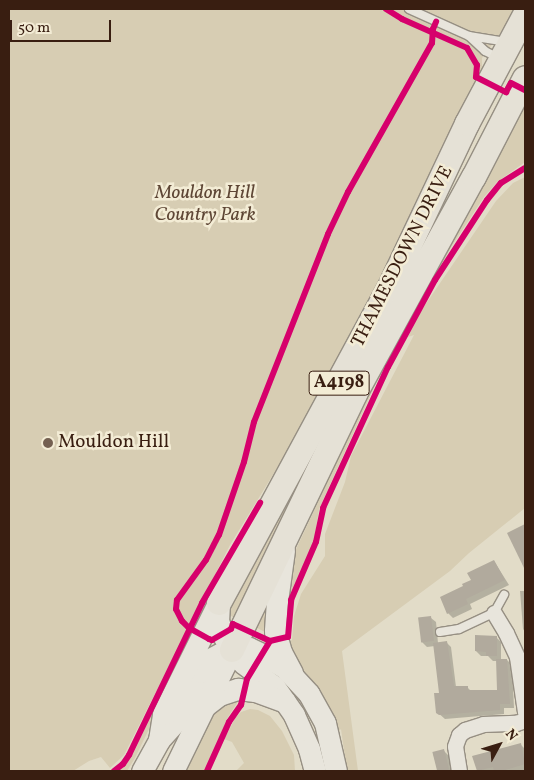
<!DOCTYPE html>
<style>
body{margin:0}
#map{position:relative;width:534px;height:780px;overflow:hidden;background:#e2dcc8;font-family:Vollkorn,serif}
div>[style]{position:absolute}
.green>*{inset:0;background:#d7cdb3}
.shadow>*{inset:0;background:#0003}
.building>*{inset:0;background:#b1aa9d;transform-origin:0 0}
.roads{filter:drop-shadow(1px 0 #968f83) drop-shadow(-1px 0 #968f83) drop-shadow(0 1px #968f83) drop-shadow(0 -1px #968f83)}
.service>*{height:8px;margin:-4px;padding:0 4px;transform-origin:4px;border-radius:4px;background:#e8e5dc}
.minor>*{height:15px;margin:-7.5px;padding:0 7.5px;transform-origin:7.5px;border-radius:7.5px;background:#e8e5dc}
.secondary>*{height:21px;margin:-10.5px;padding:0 10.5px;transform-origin:10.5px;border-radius:10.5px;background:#e8e5dc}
.primary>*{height:24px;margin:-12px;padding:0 12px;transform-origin:12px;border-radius:12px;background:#e5e1d6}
.cycleway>*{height:6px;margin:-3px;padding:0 3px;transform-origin:3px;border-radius:3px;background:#d6006c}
.dots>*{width:14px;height:14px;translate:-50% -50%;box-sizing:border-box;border:2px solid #f3ecd5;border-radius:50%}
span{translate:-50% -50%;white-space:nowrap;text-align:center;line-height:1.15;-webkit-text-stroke:5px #f3ecd5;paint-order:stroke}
.shield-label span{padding:1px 4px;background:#f3ecd5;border:1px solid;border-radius:4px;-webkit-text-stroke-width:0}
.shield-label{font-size:18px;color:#391e11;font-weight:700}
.park-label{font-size:19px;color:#5e4635;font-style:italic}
.street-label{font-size:19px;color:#391e11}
.poi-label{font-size:19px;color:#391e11}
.left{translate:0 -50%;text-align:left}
.frame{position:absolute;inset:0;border:10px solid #391e11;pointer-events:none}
.north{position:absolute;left:474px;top:720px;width:50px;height:50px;-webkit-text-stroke:4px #f3ecd5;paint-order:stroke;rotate:51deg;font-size:14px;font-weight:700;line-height:20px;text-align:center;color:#391e11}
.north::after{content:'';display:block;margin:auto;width:18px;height:22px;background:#391e11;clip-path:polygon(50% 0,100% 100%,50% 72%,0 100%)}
.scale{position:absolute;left:10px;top:20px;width:101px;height:22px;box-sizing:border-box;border:2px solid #391e11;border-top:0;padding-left:6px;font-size:15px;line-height:18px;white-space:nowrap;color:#391e11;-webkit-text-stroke:4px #f3ecd5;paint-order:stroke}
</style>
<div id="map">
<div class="green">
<div style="clip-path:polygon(9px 9px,518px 9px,482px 58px,482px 81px,354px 342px,230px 545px,124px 755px,110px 768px,101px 757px,89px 761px,73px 771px,9px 771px)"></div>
<div style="clip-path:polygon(525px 103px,525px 162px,497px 182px,484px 197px,452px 246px,382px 370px,319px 509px,314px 541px,304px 569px,288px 599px,291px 560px,384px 361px)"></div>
<div style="clip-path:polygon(525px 177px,525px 508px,469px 553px,450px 571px,342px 651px,358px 771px,347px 771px,341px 729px,338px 732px,322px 695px,294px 663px,287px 642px,292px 640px,294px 616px,301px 594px,325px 556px,325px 534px,345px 482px,351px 456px,414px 335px,408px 337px,421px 311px,496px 201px,513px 183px)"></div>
<div style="clip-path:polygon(455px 188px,238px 620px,226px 613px)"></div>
<div style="clip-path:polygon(268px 589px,271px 635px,251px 625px)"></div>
<div style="clip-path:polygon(194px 636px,135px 758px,127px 771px,117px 771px,125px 765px,136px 748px,157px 702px)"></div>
<div style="clip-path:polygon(239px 700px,228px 717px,205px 771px,183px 771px,212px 713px,223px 703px)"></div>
<div style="clip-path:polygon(250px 709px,258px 710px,270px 716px,282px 731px,294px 755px,295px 771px,236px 771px,244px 763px,232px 742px,224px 739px,236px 717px,241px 712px)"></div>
</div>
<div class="shadow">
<div style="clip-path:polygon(494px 561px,509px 585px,470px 604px,472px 609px,453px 618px,448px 613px,465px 587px)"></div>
<div style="clip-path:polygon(520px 591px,525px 591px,525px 632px,523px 629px)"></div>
<div style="clip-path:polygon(431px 618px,436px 622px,438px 643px,446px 642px,451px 647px,456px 687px,468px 688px,471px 691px,498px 692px,497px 661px,493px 661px,488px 656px,481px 656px,476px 651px,496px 637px,501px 642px,501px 660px,507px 660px,512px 665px,514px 708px,504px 708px,504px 714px,445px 719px,437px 712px,441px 694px,435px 646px,427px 647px,422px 642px)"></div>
<div style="clip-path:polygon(520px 744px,525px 749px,525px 770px,478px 771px,474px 757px)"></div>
<div style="clip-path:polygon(444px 751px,449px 756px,453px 771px,438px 771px,433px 753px)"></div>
</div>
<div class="building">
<div style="clip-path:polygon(525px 524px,525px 570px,507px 533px)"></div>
<div style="clip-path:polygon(494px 560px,505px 580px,466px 599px,468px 604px,447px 614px,440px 597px,463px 586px,462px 584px,471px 580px,467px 573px)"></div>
<div style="left:431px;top:616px;width:25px;height:13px;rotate:83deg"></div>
<div style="clip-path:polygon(475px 635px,497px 636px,497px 656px,486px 656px,486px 652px,475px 651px)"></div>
<div style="clip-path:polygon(447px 641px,454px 686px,468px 686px,468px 690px,497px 690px,496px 659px,507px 659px,510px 704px,500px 704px,500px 710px,439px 715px,436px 713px,434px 693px,439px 693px,433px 643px)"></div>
<div style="clip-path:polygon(521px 743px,525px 764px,502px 771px,494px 771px,493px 767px,477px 771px,472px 756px)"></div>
<div style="left:444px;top:749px;width:21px;height:12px;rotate:76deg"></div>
</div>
<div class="roads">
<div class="service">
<div style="left:409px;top:9px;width:66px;rotate:24.2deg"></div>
<div style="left:469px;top:36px;width:39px;rotate:9deg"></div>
<div style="left:469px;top:36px;width:22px;rotate:43deg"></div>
<div style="left:485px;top:51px;width:16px;rotate:27deg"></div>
<div style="left:440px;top:632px;width:19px;rotate:-9deg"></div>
<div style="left:459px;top:629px;width:38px;rotate:-25deg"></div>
<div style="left:494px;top:613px;width:21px;rotate:-61deg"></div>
</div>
<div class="minor">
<div style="left:494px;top:613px;width:23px;rotate:59deg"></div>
<div style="left:506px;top:633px;width:26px;rotate:65deg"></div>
<div style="left:517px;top:657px;width:56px;rotate:81.7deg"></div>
<div style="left:459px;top:771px;width:25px;rotate:-99deg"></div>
<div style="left:455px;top:746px;width:12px;rotate:-70deg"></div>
<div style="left:459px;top:735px;width:8px;rotate:-40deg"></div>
<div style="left:465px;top:730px;width:19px;rotate:-18deg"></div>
<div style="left:483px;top:724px;width:33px;rotate:-2deg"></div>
<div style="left:516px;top:723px;width:9px;rotate:-18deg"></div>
</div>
<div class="secondary">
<div style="left:284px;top:550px;width:51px;rotate:97.8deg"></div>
<div style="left:277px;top:601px;width:30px;rotate:94deg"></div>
<div style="left:275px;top:631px;width:22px;rotate:74deg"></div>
<div style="left:281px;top:652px;width:24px;rotate:62deg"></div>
<div style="left:219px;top:603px;width:18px;rotate:93deg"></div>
<div style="left:218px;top:621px;width:17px;rotate:69deg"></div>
<div style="left:224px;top:637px;width:32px;rotate:54deg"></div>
<div style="left:243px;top:663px;width:39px;rotate:37deg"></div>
<div style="left:274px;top:686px;width:35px;rotate:55deg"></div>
<div style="left:294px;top:715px;width:37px;rotate:66deg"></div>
<div style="left:309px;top:749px;width:23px;rotate:75deg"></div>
<div style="left:205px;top:706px;width:18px;rotate:-38deg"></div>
<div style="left:219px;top:695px;width:20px;rotate:-18deg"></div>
<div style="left:238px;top:689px;width:17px;rotate:7deg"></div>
<div style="left:255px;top:691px;width:32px;rotate:20deg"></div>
<div style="left:159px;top:740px;width:27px;rotate:-48deg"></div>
<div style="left:177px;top:720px;width:54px;rotate:-63.4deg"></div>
<div style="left:201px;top:672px;width:16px;rotate:-55deg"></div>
<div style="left:210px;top:659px;width:19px;rotate:-28deg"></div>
<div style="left:227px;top:650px;width:22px;rotate:-5deg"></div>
<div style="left:249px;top:648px;width:14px;rotate:25deg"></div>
<div style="left:262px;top:654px;width:27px;rotate:31deg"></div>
<div style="left:285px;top:668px;width:35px;rotate:47deg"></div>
<div style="left:309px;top:694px;width:33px;rotate:61deg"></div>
<div style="left:325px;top:723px;width:49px;rotate:77.1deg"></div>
<div style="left:142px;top:771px;width:35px;rotate:-61deg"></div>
<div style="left:159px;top:740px;width:26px;rotate:-81deg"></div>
<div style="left:163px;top:714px;width:124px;rotate:-63.6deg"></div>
<div style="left:173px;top:771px;width:135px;rotate:-64deg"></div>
</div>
<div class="primary">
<div style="left:219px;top:603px;width:357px;rotate:-61.6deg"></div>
<div style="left:389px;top:289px;width:183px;rotate:-64.7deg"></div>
<div style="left:467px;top:124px;width:123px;rotate:-62deg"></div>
<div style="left:232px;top:650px;width:284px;rotate:-64.3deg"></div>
<div style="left:355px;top:394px;width:247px;rotate:-61.3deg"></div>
<div style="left:474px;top:177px;width:111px;rotate:-62.7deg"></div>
</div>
</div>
<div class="cycleway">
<div style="left:386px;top:9px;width:19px;rotate:32deg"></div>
<div style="left:402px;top:19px;width:71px;rotate:24deg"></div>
<div style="left:467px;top:48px;width:20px;rotate:60deg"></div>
<div style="left:477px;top:65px;width:12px;rotate:95deg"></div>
<div style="left:476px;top:77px;width:34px;rotate:27deg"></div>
<div style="left:506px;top:92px;width:10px;rotate:-61deg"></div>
<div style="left:511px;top:83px;width:16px;rotate:27deg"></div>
<div style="left:270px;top:641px;width:41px;rotate:-155.3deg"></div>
<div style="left:233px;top:624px;width:5px;rotate:112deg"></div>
<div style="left:231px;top:629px;width:22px;rotate:150deg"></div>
<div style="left:212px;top:640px;width:3px;rotate:-162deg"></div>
<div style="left:209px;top:639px;width:23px;rotate:-151deg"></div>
<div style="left:189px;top:628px;width:10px;rotate:-135deg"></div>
<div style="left:182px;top:621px;width:13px;rotate:-117deg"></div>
<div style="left:176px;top:609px;width:9px;rotate:-84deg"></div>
<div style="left:177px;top:600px;width:49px;rotate:-54.1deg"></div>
<div style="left:206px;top:560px;width:28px;rotate:-63deg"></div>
<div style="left:219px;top:535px;width:77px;rotate:-71.1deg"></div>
<div style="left:244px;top:462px;width:41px;rotate:-76deg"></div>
<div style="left:254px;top:422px;width:202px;rotate:-68.5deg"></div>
<div style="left:328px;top:234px;width:47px;rotate:-64.5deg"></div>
<div style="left:348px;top:192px;width:171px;rotate:-60.6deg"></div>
<div style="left:432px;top:43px;width:14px;rotate:-86deg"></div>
<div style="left:433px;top:29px;width:8px;rotate:-67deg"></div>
<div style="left:114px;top:771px;width:11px;rotate:-38deg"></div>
<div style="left:123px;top:764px;width:11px;rotate:-56deg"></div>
<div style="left:129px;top:755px;width:169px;rotate:-64.3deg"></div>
<div style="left:202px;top:603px;width:116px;rotate:-59.9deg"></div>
<div style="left:207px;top:771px;width:54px;rotate:-65.8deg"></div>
<div style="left:229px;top:722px;width:21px;rotate:-55deg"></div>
<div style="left:241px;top:705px;width:27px;rotate:-77deg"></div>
<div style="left:247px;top:679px;width:44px;rotate:-58.8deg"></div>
<div style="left:270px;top:641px;width:18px;rotate:-13deg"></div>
<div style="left:288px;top:637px;width:37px;rotate:-85deg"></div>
<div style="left:291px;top:600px;width:63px;rotate:-66.7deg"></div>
<div style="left:316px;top:542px;width:35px;rotate:-78deg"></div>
<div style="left:323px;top:508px;width:155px;rotate:-65.3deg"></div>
<div style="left:388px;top:367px;width:99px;rotate:-61.6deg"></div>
<div style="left:435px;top:280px;width:95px;rotate:-57deg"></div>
<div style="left:487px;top:200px;width:22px;rotate:-51deg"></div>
<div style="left:501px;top:183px;width:28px;rotate:-32deg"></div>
</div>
<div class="dots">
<div style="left:48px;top:443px;background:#746051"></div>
</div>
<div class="shield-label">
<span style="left:339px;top:383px">A4198</span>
</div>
<div class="park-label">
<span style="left:205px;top:205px">Mouldon Hill<br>Country Park</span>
</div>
<div class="street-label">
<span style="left:403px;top:257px;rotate:-63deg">THAMESDOWN DRIVE</span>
</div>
<div class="poi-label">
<span class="left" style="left:58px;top:443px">Mouldon Hill</span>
</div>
<div class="frame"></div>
<div class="north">N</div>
<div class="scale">50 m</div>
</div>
